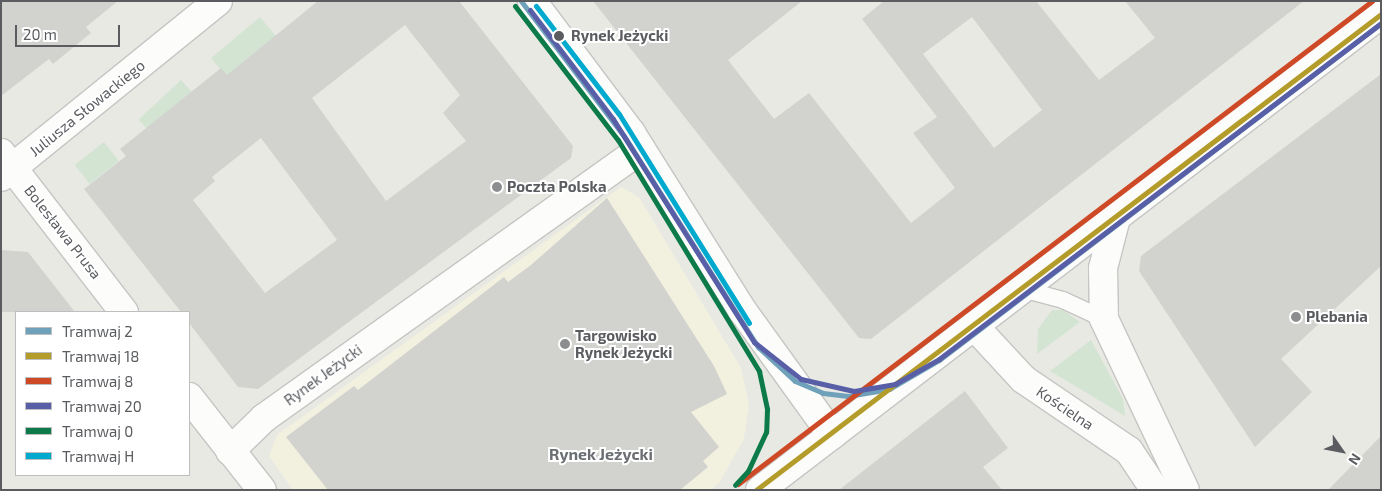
<!DOCTYPE html>
<meta charset="utf-8">
<style>
body{margin:0}
#map{position:relative;width:1382px;height:491px;overflow:hidden;background:#e9e9e4;font-family:"Exo 2",sans-serif}
div>[style]{position:absolute}
.commercial>*{inset:0;background:#f2f0de}
.green>*{inset:0;background:#d3e4d3;transform-origin:0 0}
.building>*{inset:0;background:#d2d2cf}
.roads{filter:drop-shadow(1px 0 #c5c5c4) drop-shadow(-1px 0 #c5c5c4) drop-shadow(0 1px #c5c5c4) drop-shadow(0 -1px #c5c5c4)}
.service>*{height:16px;margin:-8px;padding:0 8px;transform-origin:8px;border-radius:8px;background:#fcfcfb}
.minor>*{height:28px;margin:-14px;padding:0 14px;transform-origin:14px;border-radius:14px;background:#fcfcfb}
.tertiary>*{height:28px;margin:-14px;padding:0 14px;transform-origin:14px;border-radius:14px;background:#fcfcfb}
.tram-1>*{height:5px;margin:-2.5px;padding:0 2.5px;transform-origin:2.5px;border-radius:2.5px;background:#70a1bb}
.tram-2>*{height:5px;margin:-2.5px;padding:0 2.5px;transform-origin:2.5px;border-radius:2.5px;background:#b49c2b}
.tram-3>*{height:5px;margin:-2.5px;padding:0 2.5px;transform-origin:2.5px;border-radius:2.5px;background:#ce4a27}
.tram-4>*{height:5px;margin:-2.5px;padding:0 2.5px;transform-origin:2.5px;border-radius:2.5px;background:#595fa7}
.tram-5>*{height:5px;margin:-2.5px;padding:0 2.5px;transform-origin:2.5px;border-radius:2.5px;background:#0d7b49}
.tram-6>*{height:5px;margin:-2.5px;padding:0 2.5px;transform-origin:2.5px;border-radius:2.5px;background:#00a9ce}
.dots>*{width:14px;height:14px;translate:-50% -50%;box-sizing:border-box;border:2px solid #fff;border-radius:50%}
span{translate:-50% -50%;white-space:nowrap;text-align:center;line-height:1.15;-webkit-text-stroke:4px #fff;paint-order:stroke}
.stop-label{font-size:15px;color:#5a5c60;font-weight:700}
.left{translate:0 -50%;text-align:left}
.street-label{font-size:15px;color:#5a5c60}
.poi-label{font-size:15px;color:#5a5c60;font-weight:700}
.neighbourhood-label{font-size:16px;color:#6b6e72;font-weight:700}
.frame{position:absolute;inset:0;border:2px solid #5a5c60;pointer-events:none}
.legend{position:absolute;left:15px;top:311px;width:175px;height:165px;box-sizing:border-box;background:#fff;border:1px solid #bdbebf;margin:0;padding:6px 9px;list-style:none;font-size:15px;color:#5a5c60}
.legend li{display:flex;align-items:center;gap:10px;height:25px}
.legend b{width:25px;border:1px solid #bdbebf}
.north{position:absolute;left:1317px;top:426px;width:50px;height:50px;-webkit-text-stroke:4px #fff;paint-order:stroke;rotate:123deg;font-size:14px;font-weight:700;line-height:20px;text-align:center;color:#5a5c60}
.north::after{content:'';display:block;margin:auto;width:18px;height:22px;background:#5a5c60;clip-path:polygon(50% 0,100% 100%,50% 72%,0 100%)}
.scale{position:absolute;left:15px;top:25px;width:105px;height:22px;box-sizing:border-box;border:2px solid #5a5c60;border-top:0;padding-left:6px;font-size:15px;line-height:18px;white-space:nowrap;color:#5a5c60;-webkit-text-stroke:4px #fff;paint-order:stroke}
</style>
<div id="map">
<div class="commercial">
<div style="clip-path:polygon(621px 187px,639px 197px,741px 368px,749px 404px,744px 439px,719px 483px,711px 490px,293px 490px,269px 456px,277px 435px)"></div>
</div>
<div class="green">
<div style="left:260px;top:17px;width:25px;height:64px;rotate:50deg"></div>
<div style="left:181px;top:80px;width:16px;height:58px;rotate:47deg"></div>
<div style="left:104px;top:142px;width:24px;height:37px;rotate:52deg"></div>
<div style="clip-path:polygon(1052px 310px,1063px 310px,1080px 322px,1037px 354px,1038px 329px)"></div>
<div style="clip-path:polygon(1091px 340px,1123px 399px,1125px 416px,1050px 371px)"></div>
</div>
<div class="building">
<div style="clip-path:polygon(1px 1px,118px 1px,86px 27px,91px 33px,53px 64px,49px 59px,1px 96px)"></div>
<div style="clip-path:polygon(evenodd,318px 1px,459px 1px,573px 146px,571px 158px,258px 389px,238px 387px,189px 323px,189px 312px,181px 312px,84px 189px,126px 156px,120px 149px,145px 129px,221px 68px,227px 75px,318px 1px,405px 25px,460px 95px,443px 113px,466px 141px,386px 201px,312px 98px,405px 25px,318px 1px,261px 138px,337px 240px,265px 293px,193px 200px,215px 181px,212px 177px,261px 138px)"></div>
<div style="clip-path:polygon(evenodd,593px 1px,802px 1px,728px 60px,774px 119px,809px 93px,911px 223px,955px 188px,913px 133px,937px 117px,862px 19px,884px 1px,1036px 1px,1099px 80px,1155px 38px,1125px 1px,1304px 1px,871px 339px,859px 338px,593px 1px,972px 17px,1042px 110px,994px 148px,923px 54px,972px 17px)"></div>
<div style="clip-path:polygon(1381px 74px,1381px 266px,1281px 359px,1312px 392px,1255px 447px,1139px 271px,1141px 256px)"></div>
<div style="clip-path:polygon(607px 198px,714px 366px,727px 394px,691px 412px,719px 447px,703px 461px,708px 467px,680px 490px,328px 490px,286px 437px,354px 386px,358px 390px,504px 277px,508px 282px,531px 265px)"></div>
<div style="clip-path:polygon(1px 250px,28px 252px,75px 312px,1px 312px)"></div>
<div style="clip-path:polygon(965px 391px,1008px 448px,983px 467px,1002px 490px,839px 490px)"></div>
<div style="clip-path:polygon(1381px 436px,1381px 490px,1328px 490px)"></div>
</div>
<div class="roads">
<div class="service">
<div style="left:1022px;top:289px;width:42px;rotate:15deg"></div>
<div style="left:1063px;top:300px;width:45px;rotate:24.9deg"></div>
</div>
<div class="minor">
<div style="left:1px;top:153px;width:201px;rotate:52.3deg"></div>
<div style="left:1px;top:177px;width:279px;rotate:-39deg"></div>
<div style="left:189px;top:397px;width:118px;rotate:51.9deg"></div>
<div style="left:230px;top:451px;width:47px;rotate:-44.1deg"></div>
<div style="left:264px;top:418px;width:463px;rotate:-35.5deg"></div>
</div>
<div class="tertiary">
<div style="left:532px;top:1px;width:165px;rotate:53.1deg"></div>
<div style="left:631px;top:133px;width:209px;rotate:57.9deg"></div>
<div style="left:742px;top:310px;width:154px;rotate:54.2deg"></div>
<div style="left:1117px;top:214px;width:56px;rotate:104.5deg"></div>
<div style="left:1103px;top:268px;width:51px;rotate:88.9deg"></div>
<div style="left:1104px;top:319px;width:189px;rotate:64.7deg"></div>
<div style="left:974px;top:326px;width:72px;rotate:47.2deg"></div>
<div style="left:1023px;top:379px;width:128px;rotate:34.2deg"></div>
<div style="left:1129px;top:451px;width:47px;rotate:56.3deg"></div>
<div style="left:760px;top:490px;width:782px;rotate:-37.47deg"></div>
</div>
</div>
<div class="tram-1">
<div style="left:521px;top:1px;width:170px;rotate:52.7deg"></div>
<div style="left:624px;top:136px;width:250px;rotate:57.6deg"></div>
<div style="left:758px;top:347px;width:50px;rotate:42.6deg"></div>
<div style="left:795px;top:381px;width:30px;rotate:23deg"></div>
<div style="left:823px;top:393px;width:25px;rotate:7deg"></div>
<div style="left:848px;top:396px;width:42px;rotate:-9.7deg"></div>
<div style="left:889px;top:389px;width:58px;rotate:-30.1deg"></div>
<div style="left:939px;top:360px;width:556px;rotate:-37.32deg"></div>
</div>
<div class="tram-2">
<div style="left:756px;top:490px;width:786px;rotate:-37.29deg"></div>
</div>
<div class="tram-3">
<div style="left:738px;top:484px;width:797px;rotate:-37.3deg"></div>
</div>
<div class="tram-4">
<div style="left:530px;top:10px;width:137px;rotate:52.7deg"></div>
<div style="left:613px;top:119px;width:264px;rotate:57.7deg"></div>
<div style="left:754px;top:342px;width:60px;rotate:38.2deg"></div>
<div style="left:801px;top:379px;width:54px;rotate:12.8deg"></div>
<div style="left:854px;top:391px;width:42px;rotate:-9.7deg"></div>
<div style="left:895px;top:384px;width:51px;rotate:-29.6deg"></div>
<div style="left:939px;top:359px;width:555px;rotate:-37.24deg"></div>
</div>
<div class="tram-5">
<div style="left:515px;top:6px;width:169px;rotate:52.5deg"></div>
<div style="left:618px;top:140px;width:271px;rotate:58.6deg"></div>
<div style="left:759px;top:371px;width:39px;rotate:78deg"></div>
<div style="left:767px;top:409px;width:23px;rotate:92deg"></div>
<div style="left:766px;top:432px;width:43px;rotate:114.8deg"></div>
<div style="left:748px;top:471px;width:19px;rotate:133deg"></div>
</div>
<div class="tram-6">
<div style="left:536px;top:6px;width:136px;rotate:52.5deg"></div>
<div style="left:619px;top:114px;width:246px;rotate:58.1deg"></div>
</div>
<div class="dots">
<div style="left:559px;top:36px;background:#5a5c60"></div>
<div style="left:497px;top:187px;background:#8c8d8e"></div>
<div style="left:1296px;top:317px;background:#8c8d8e"></div>
<div style="left:565px;top:344px;background:#8c8d8e"></div>
</div>
<div class="stop-label">
<span class="left" style="left:571px;top:36px">Rynek Jeżycki</span>
</div>
<div class="street-label">
<span style="left:87px;top:108px;rotate:-39deg">Juliusza Słowackiego</span>
<span style="left:63px;top:232px;rotate:52deg">Bolesława Prusa</span>
<span style="left:323px;top:375px;rotate:-36deg">Rynek Jeżycki</span>
<span style="left:1065px;top:408px;rotate:34deg">Kościelna</span>
</div>
<div class="poi-label">
<span class="left" style="left:507px;top:187px">Poczta Polska</span>
<span class="left" style="left:1306px;top:317px">Plebania</span>
<span class="left" style="left:575px;top:344px">Targowisko<br>Rynek Jeżycki</span>
</div>
<div class="neighbourhood-label">
<span style="left:601px;top:454px">Rynek Jeżycki</span>
</div>
<div class="frame"></div>
<ul class="legend">
<li><b style="height:6px;background:#70a1bb"></b>Tramwaj 2</li>
<li><b style="height:6px;background:#b49c2b"></b>Tramwaj 18</li>
<li><b style="height:6px;background:#ce4a27"></b>Tramwaj 8</li>
<li><b style="height:6px;background:#595fa7"></b>Tramwaj 20</li>
<li><b style="height:6px;background:#0d7b49"></b>Tramwaj 0</li>
<li><b style="height:6px;background:#00a9ce"></b>Tramwaj H</li>
</ul>
<div class="north">N</div>
<div class="scale">20 m</div>
</div>
